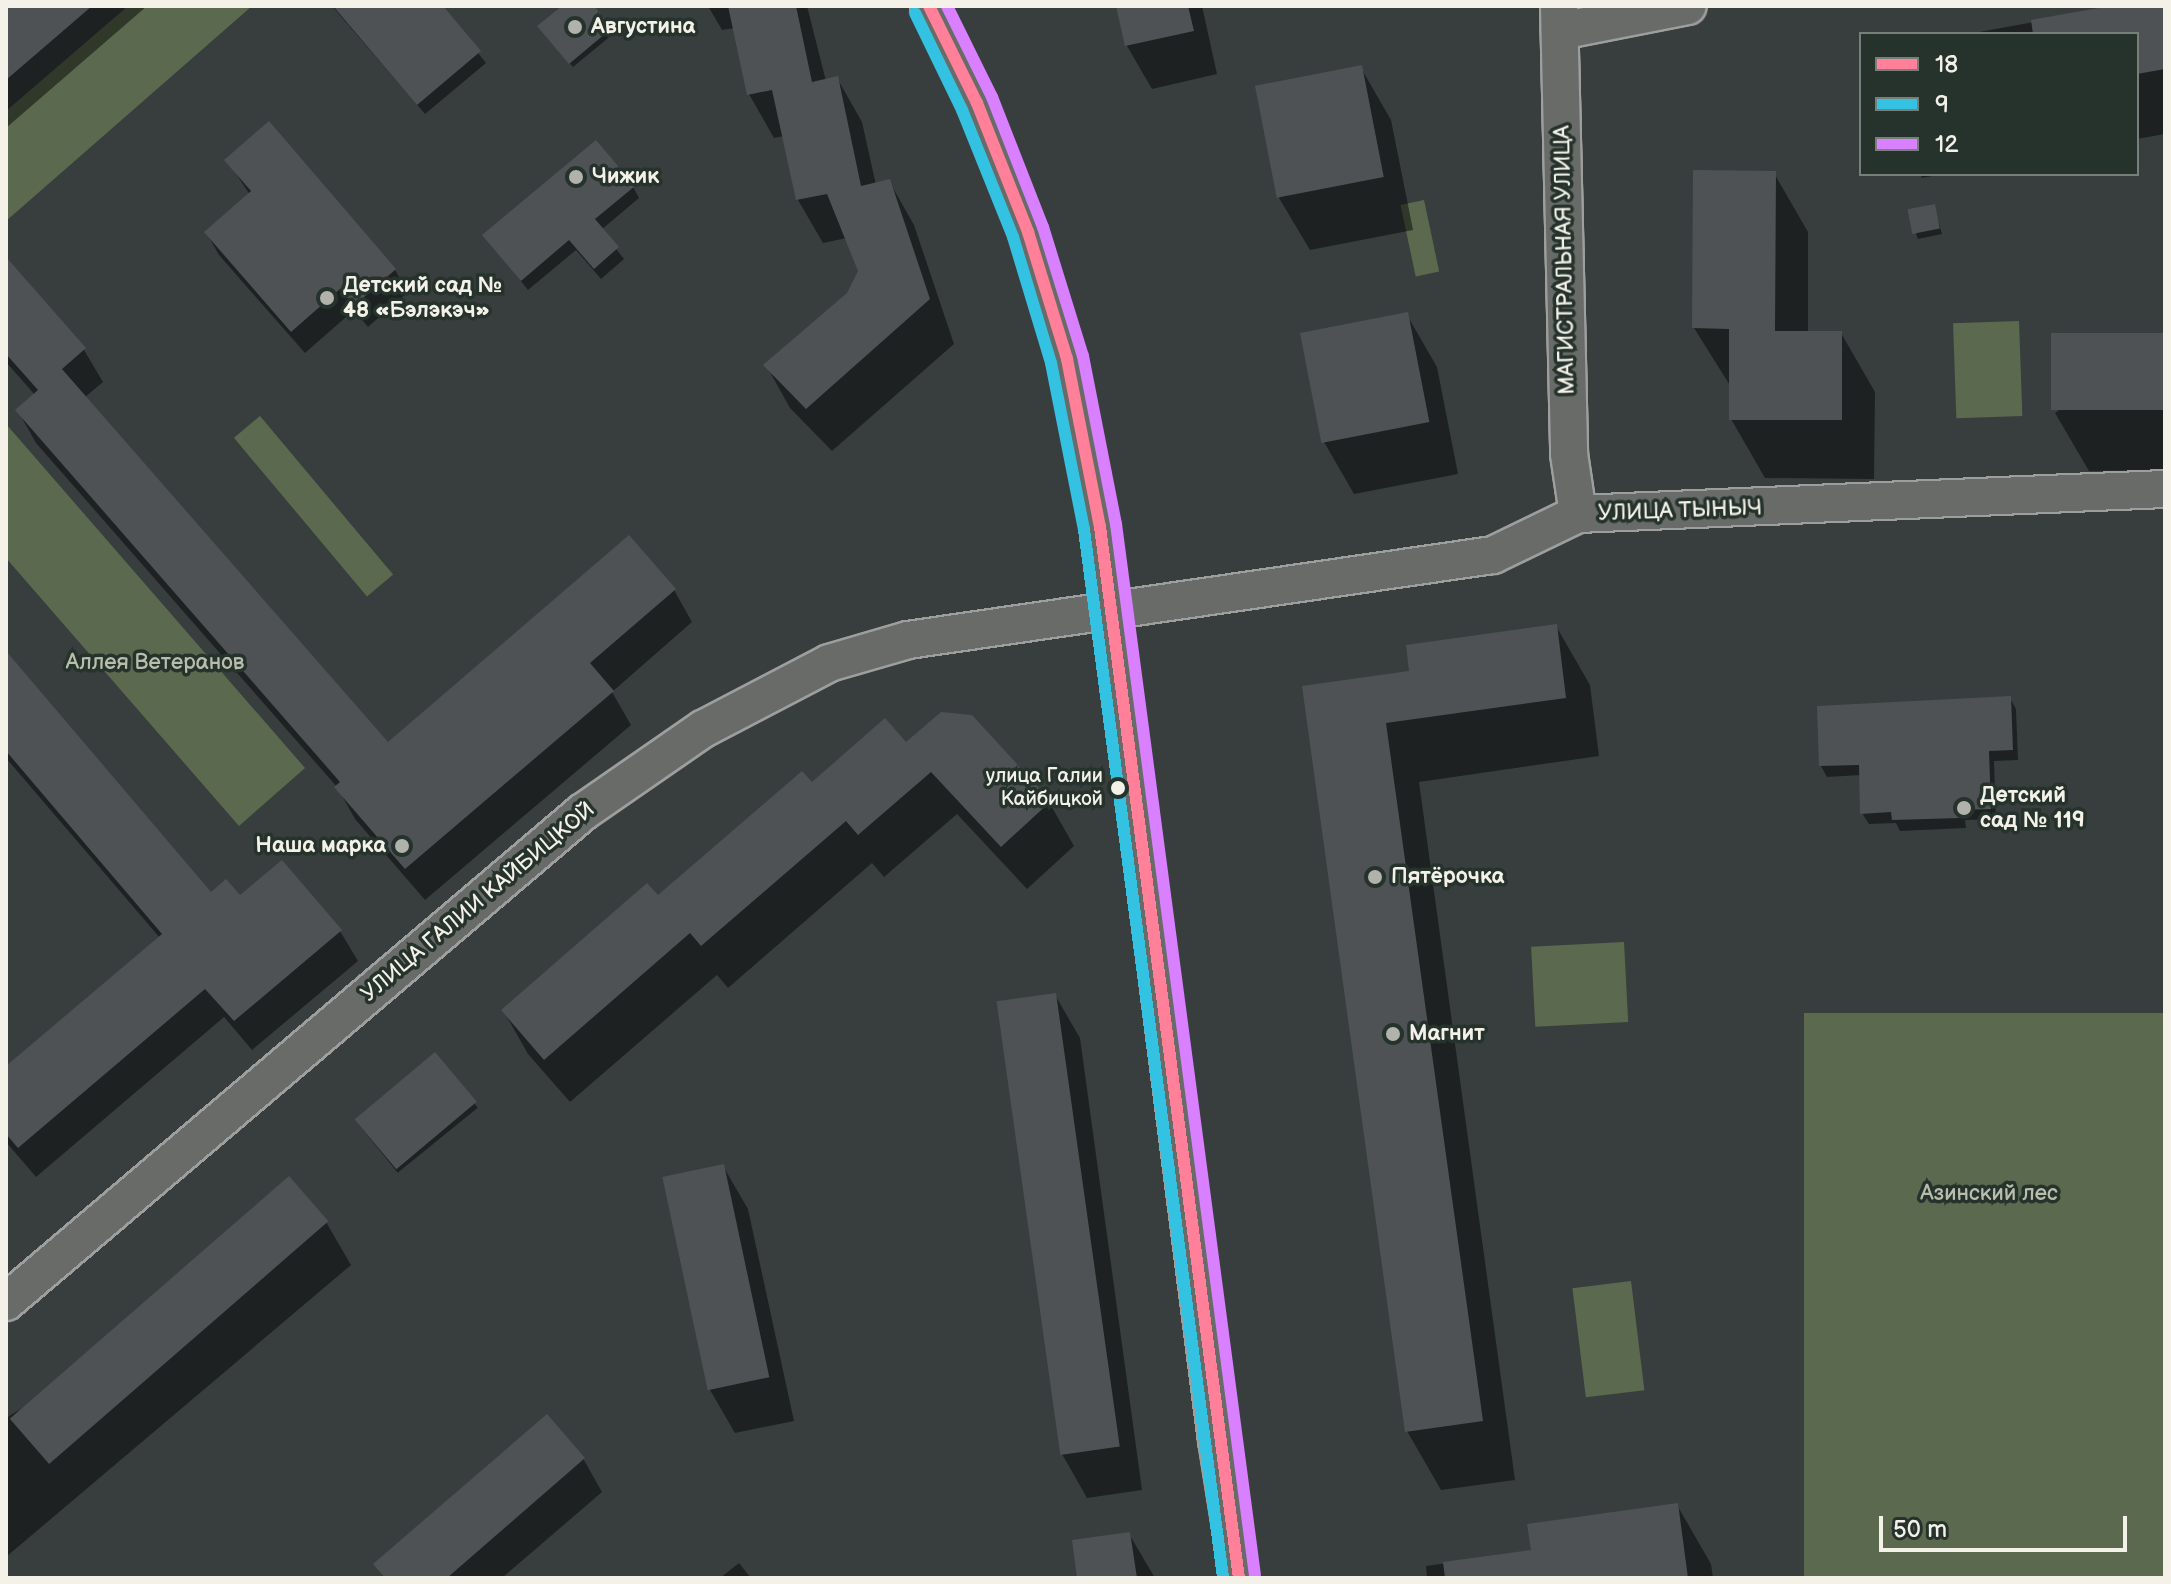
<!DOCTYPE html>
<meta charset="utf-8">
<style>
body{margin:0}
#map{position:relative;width:2171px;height:1584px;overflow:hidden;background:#383e3e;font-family:"Balsamiq Sans",sans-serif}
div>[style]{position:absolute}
.green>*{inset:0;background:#5b6a4f;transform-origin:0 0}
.shadow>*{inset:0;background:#0007;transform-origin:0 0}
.building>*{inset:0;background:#4f5255;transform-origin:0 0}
.roads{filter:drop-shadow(2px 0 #9d9f9e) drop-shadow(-2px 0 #9d9f9e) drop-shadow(0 2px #9d9f9e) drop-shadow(0 -2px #9d9f9e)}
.street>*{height:36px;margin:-18px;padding:0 18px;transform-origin:18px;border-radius:18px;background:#686b67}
.bus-1>*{height:12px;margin:-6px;padding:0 6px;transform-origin:6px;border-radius:6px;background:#ff8098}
.bus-2>*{height:12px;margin:-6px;padding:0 6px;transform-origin:6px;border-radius:6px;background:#33c2e2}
.bus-3>*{height:12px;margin:-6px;padding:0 6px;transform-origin:6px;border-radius:6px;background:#d880ff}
.dots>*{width:22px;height:22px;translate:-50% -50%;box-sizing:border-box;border:4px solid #26332d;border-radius:50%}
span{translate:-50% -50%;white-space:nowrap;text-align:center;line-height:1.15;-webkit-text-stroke:7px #26332d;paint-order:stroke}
.bus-label{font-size:20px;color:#f4f1e8}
.right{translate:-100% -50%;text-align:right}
.poi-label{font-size:22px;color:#f4f1e8;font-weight:700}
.left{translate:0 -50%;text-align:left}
.street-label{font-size:22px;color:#f4f1e8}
.park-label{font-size:22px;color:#b9beac}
.frame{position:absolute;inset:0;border:8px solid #f4f1e8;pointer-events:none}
.legend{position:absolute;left:1859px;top:32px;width:280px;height:144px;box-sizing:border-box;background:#26332d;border:2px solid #787f78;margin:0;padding:10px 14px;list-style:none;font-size:24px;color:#f4f1e8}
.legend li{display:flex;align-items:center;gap:16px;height:40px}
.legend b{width:40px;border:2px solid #787f78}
.scale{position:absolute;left:1879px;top:1516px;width:248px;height:36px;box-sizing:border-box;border:4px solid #f4f1e8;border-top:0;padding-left:10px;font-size:24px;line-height:28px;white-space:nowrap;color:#f4f1e8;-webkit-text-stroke:6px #26332d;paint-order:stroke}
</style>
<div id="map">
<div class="green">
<div style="clip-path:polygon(128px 6px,252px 6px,6px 221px,6px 111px)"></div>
<div style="left:1424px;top:200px;width:73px;height:24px;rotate:78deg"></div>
<div style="left:2019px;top:321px;width:95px;height:66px;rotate:88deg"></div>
<div style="left:260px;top:416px;width:207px;height:34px;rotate:50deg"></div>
<div style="clip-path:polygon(6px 424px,305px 768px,239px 826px,6px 558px)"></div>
<div style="left:1624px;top:942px;width:80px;height:93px;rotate:87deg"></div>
<div style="left:2165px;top:1013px;width:565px;height:361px;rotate:90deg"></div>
<div style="left:1631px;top:1281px;width:110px;height:59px;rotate:83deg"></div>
</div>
<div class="shadow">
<div style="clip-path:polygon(6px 6px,147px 6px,6px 128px)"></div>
<div style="clip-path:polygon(332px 6px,440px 6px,486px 63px,425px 114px)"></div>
<div style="clip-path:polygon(564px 6px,591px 6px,613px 34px,573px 67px,543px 31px)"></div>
<div style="clip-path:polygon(708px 6px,807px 6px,826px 81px,837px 78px,862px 122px,876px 185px,889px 181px,914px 225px,954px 344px,832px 451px,790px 408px,766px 365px,849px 294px,860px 271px,847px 238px,823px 243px,798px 200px,784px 136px,774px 138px,749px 94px,735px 28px,722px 30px)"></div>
<div style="clip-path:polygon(1118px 6px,1202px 6px,1217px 74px,1152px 89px,1127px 46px)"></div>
<div style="clip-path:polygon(2122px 6px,2165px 6px,2165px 134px,2137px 139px,2137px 34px,1968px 34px)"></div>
<div style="clip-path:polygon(1361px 68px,1391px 120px,1413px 230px,1310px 250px,1279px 198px)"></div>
<div style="clip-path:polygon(227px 160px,395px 270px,408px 292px,368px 327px,354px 310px,305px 353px,219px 255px,206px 232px,250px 195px)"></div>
<div style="clip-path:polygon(1774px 173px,1808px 232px,1808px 333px,1841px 333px,1875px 392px,1874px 479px,1765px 478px,1731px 419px,1731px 387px,1694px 328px)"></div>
<div style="clip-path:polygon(1920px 174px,1943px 174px,1922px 178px)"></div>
<div style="clip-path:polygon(633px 187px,639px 198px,601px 230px,624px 259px,601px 279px,576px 250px,528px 290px,485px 235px)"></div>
<div style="clip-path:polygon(1934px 206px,1942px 234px,1918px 239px,1916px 234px)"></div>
<div style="clip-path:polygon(11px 266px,84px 350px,103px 382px,84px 398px,387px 744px,674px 590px,692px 622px,612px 692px,631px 725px,425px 900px,355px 819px,337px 787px,36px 443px,18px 411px,35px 395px,6px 362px,6px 271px)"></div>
<div style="clip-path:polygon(1407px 315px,1437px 367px,1458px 474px,1354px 494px,1324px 442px)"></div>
<div style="clip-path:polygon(2165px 335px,2165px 470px,2089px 471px,2055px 413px)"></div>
<div style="clip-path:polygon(1556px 626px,1590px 685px,1599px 756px,1419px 782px,1515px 1480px,1441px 1490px,1407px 1431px,1304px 687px,1412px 672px)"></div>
<div style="clip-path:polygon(6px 654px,211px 894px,240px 898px,340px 931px,358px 961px,252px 1050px,224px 1017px,36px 1177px,6px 1142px,6px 1069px,160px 938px,6px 758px)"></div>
<div style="clip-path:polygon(2010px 698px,2016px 709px,2018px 760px,1994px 761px,1996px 819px,1965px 820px,1966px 828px,1900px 831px,1896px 823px,1869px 824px,1862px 813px,1861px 775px,1827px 777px,1821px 766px)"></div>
<div style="clip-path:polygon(906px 745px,1049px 802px,1074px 846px,1027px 889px,957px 814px,884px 877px,872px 863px,728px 988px,717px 975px,570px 1102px,528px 1054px,503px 1010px,658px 898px)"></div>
<div style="clip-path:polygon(1055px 995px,1080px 1038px,1142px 1490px,1087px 1498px,1062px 1454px)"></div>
<div style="left:435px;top:1055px;width:68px;height:103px;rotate:51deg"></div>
<div style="clip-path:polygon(723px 1166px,748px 1209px,794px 1421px,735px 1433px,710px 1390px)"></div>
<div style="clip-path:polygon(326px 1222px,351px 1265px,6px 1557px,6px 1418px)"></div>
<div style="clip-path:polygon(546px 1417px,584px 1460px,602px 1492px,502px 1578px,384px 1578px,376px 1564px)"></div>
<div style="clip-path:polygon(1677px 1505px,1711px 1564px,1713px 1578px,1427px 1578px,1426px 1566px,1533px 1551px)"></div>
<div style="clip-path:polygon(1129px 1534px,1155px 1578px,1079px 1578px)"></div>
<div style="clip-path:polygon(739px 1563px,751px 1578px,720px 1578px)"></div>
</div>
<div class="building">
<div style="clip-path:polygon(6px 6px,92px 6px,6px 80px)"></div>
<div style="clip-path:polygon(333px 6px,443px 6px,481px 51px,417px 105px)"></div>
<div style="clip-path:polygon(562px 6px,594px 6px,612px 28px,569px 64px,537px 26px)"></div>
<div style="clip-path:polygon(728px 6px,796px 6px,812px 82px,838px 76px,861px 186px,890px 179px,930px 299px,806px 409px,763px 365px,847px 293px,858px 271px,827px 194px,796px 200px,772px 90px,747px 95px)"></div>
<div style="clip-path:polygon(1116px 6px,1188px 6px,1194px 31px,1125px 46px)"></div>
<div style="clip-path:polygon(2110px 6px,2165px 6px,2165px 69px,2137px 74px,2137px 34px,2033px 34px,2031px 20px)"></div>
<div style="left:1362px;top:65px;width:114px;height:109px;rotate:79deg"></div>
<div style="clip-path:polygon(269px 121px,396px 269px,354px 306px,340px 289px,291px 332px,204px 232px,251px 191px,224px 160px)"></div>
<div style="clip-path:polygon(596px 140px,635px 186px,595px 219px,619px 247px,594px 269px,569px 240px,521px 281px,482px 235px)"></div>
<div style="clip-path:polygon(1693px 170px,1776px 171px,1775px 331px,1842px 331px,1842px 420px,1729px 420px,1729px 329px,1692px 328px)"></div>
<div style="left:1935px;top:204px;width:25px;height:28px;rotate:79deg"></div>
<div style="clip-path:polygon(6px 257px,86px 348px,62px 369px,388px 742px,629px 535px,676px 589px,590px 663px,614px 691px,405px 869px,334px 787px,340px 782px,15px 410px,38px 390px,6px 354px)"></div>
<div style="left:1408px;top:312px;width:112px;height:110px;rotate:79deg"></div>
<div style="left:2165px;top:333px;width:77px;height:114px;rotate:90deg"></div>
<div style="clip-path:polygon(1557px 624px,1566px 698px,1386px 723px,1483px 1421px,1405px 1432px,1302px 686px,1409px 671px,1406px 645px)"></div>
<div style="clip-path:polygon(6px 651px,211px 892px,226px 879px,240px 895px,282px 860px,342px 930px,234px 1021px,205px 989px,18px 1148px,6px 1134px,6px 1066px,162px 934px,6px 751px)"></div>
<div style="clip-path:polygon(2011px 696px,2013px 750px,1989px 751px,1991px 809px,1960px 810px,1960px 818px,1892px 820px,1891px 812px,1860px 814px,1859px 765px,1819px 766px,1817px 706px)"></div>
<div style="clip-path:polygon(941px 712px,972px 715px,1051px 801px,1001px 847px,931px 772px,858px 835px,846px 821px,701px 946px,690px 933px,544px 1060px,501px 1010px,647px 883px,658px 895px,802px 771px,812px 782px,885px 718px,906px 742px)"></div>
<div style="left:1056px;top:993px;width:458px;height:60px;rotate:82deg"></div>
<div style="left:435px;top:1052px;width:65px;height:105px;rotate:50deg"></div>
<div style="left:724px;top:1164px;width:218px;height:63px;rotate:78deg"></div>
<div style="left:289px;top:1176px;width:60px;height:370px;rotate:49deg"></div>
<div style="clip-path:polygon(547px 1414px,585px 1458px,447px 1578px,385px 1578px,373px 1564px)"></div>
<div style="clip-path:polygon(1678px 1503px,1688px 1578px,1445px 1578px,1443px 1562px,1531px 1550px,1527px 1524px)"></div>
<div style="clip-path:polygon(1130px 1532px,1137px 1578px,1077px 1578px,1072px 1540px)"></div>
</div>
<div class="roads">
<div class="street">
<div style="left:929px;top:6px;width:108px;rotate:63.7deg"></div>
<div style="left:977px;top:103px;width:139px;rotate:68.4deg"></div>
<div style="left:1028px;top:232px;width:133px;rotate:72.9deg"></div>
<div style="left:1067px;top:359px;width:171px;rotate:78.9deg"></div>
<div style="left:1100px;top:527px;width:920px;rotate:82.7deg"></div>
<div style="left:1217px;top:1440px;width:140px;rotate:80.9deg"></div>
<div style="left:1559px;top:6px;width:448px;rotate:88.7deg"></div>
<div style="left:1569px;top:454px;width:61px;rotate:81.5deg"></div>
<div style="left:1560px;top:31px;width:130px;rotate:-11.1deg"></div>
<div style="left:6px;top:1302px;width:757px;rotate:-40.34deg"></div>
<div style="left:583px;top:812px;width:146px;rotate:-34.7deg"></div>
<div style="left:703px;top:729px;width:142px;rotate:-27.6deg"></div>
<div style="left:829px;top:663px;width:82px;rotate:-16.2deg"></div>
<div style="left:908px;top:640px;width:591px;rotate:-8.27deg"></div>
<div style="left:1493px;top:555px;width:94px;rotate:-25.8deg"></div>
<div style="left:1578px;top:514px;width:588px;rotate:-2.44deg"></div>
</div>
</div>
<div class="bus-1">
<div style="left:929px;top:6px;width:108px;rotate:63.7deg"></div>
<div style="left:977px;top:103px;width:139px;rotate:68.4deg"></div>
<div style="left:1028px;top:232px;width:133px;rotate:72.9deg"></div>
<div style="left:1067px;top:359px;width:171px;rotate:78.9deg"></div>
<div style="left:1100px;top:527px;width:1060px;rotate:82.47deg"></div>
</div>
<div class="bus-2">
<div style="left:915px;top:13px;width:108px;rotate:64.1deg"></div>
<div style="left:962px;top:110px;width:137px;rotate:68.1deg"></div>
<div style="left:1013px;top:237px;width:132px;rotate:73.2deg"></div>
<div style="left:1051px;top:363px;width:170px;rotate:78.8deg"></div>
<div style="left:1084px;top:530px;width:1057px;rotate:82.44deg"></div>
</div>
<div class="bus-3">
<div style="left:947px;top:6px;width:102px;rotate:63.7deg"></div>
<div style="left:992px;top:97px;width:140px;rotate:68.6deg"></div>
<div style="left:1043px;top:227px;width:135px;rotate:72.8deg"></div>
<div style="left:1083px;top:356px;width:171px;rotate:78.9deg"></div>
<div style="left:1116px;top:524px;width:1060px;rotate:82.47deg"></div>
</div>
<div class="dots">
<div style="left:575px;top:27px;background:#b2b2ac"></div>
<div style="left:576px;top:177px;background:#b2b2ac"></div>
<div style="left:327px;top:298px;background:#b2b2ac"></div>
<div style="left:1118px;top:788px;background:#f4f1e8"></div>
<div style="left:1964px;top:808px;background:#b2b2ac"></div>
<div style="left:402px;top:846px;background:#b2b2ac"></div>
<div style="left:1375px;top:877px;background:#b2b2ac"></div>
<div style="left:1393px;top:1034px;background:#b2b2ac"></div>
</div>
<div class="bus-label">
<span class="right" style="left:1103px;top:788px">улица Галии<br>Кайбицкой</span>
</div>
<div class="poi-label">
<span class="left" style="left:591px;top:27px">Августина</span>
<span class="left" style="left:592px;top:177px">Чижик</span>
<span class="left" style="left:343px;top:298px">Детский сад №<br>48 «Бэлэкэч»</span>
<span class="left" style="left:1980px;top:808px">Детский<br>сад № 119</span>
<span class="right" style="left:386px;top:846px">Наша марка</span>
<span class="left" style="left:1391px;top:877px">Пятёрочка</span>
<span class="left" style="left:1409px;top:1034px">Магнит</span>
</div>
<div class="street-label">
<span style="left:1565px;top:260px;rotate:-91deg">МАГИСТРАЛЬНАЯ УЛИЦА</span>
<span style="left:1680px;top:511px;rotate:-2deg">УЛИЦА ТЫНЫЧ</span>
<span style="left:478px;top:902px;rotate:-40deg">УЛИЦА ГАЛИИ КАЙБИЦКОЙ</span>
</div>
<div class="park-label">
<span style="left:155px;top:663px">Аллея Ветеранов</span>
<span style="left:1989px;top:1194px">Азинский лес</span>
</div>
<div class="frame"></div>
<ul class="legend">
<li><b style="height:10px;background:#ff8098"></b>18</li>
<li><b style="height:10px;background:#33c2e2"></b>9</li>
<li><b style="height:10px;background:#d880ff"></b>12</li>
</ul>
<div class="scale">50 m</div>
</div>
